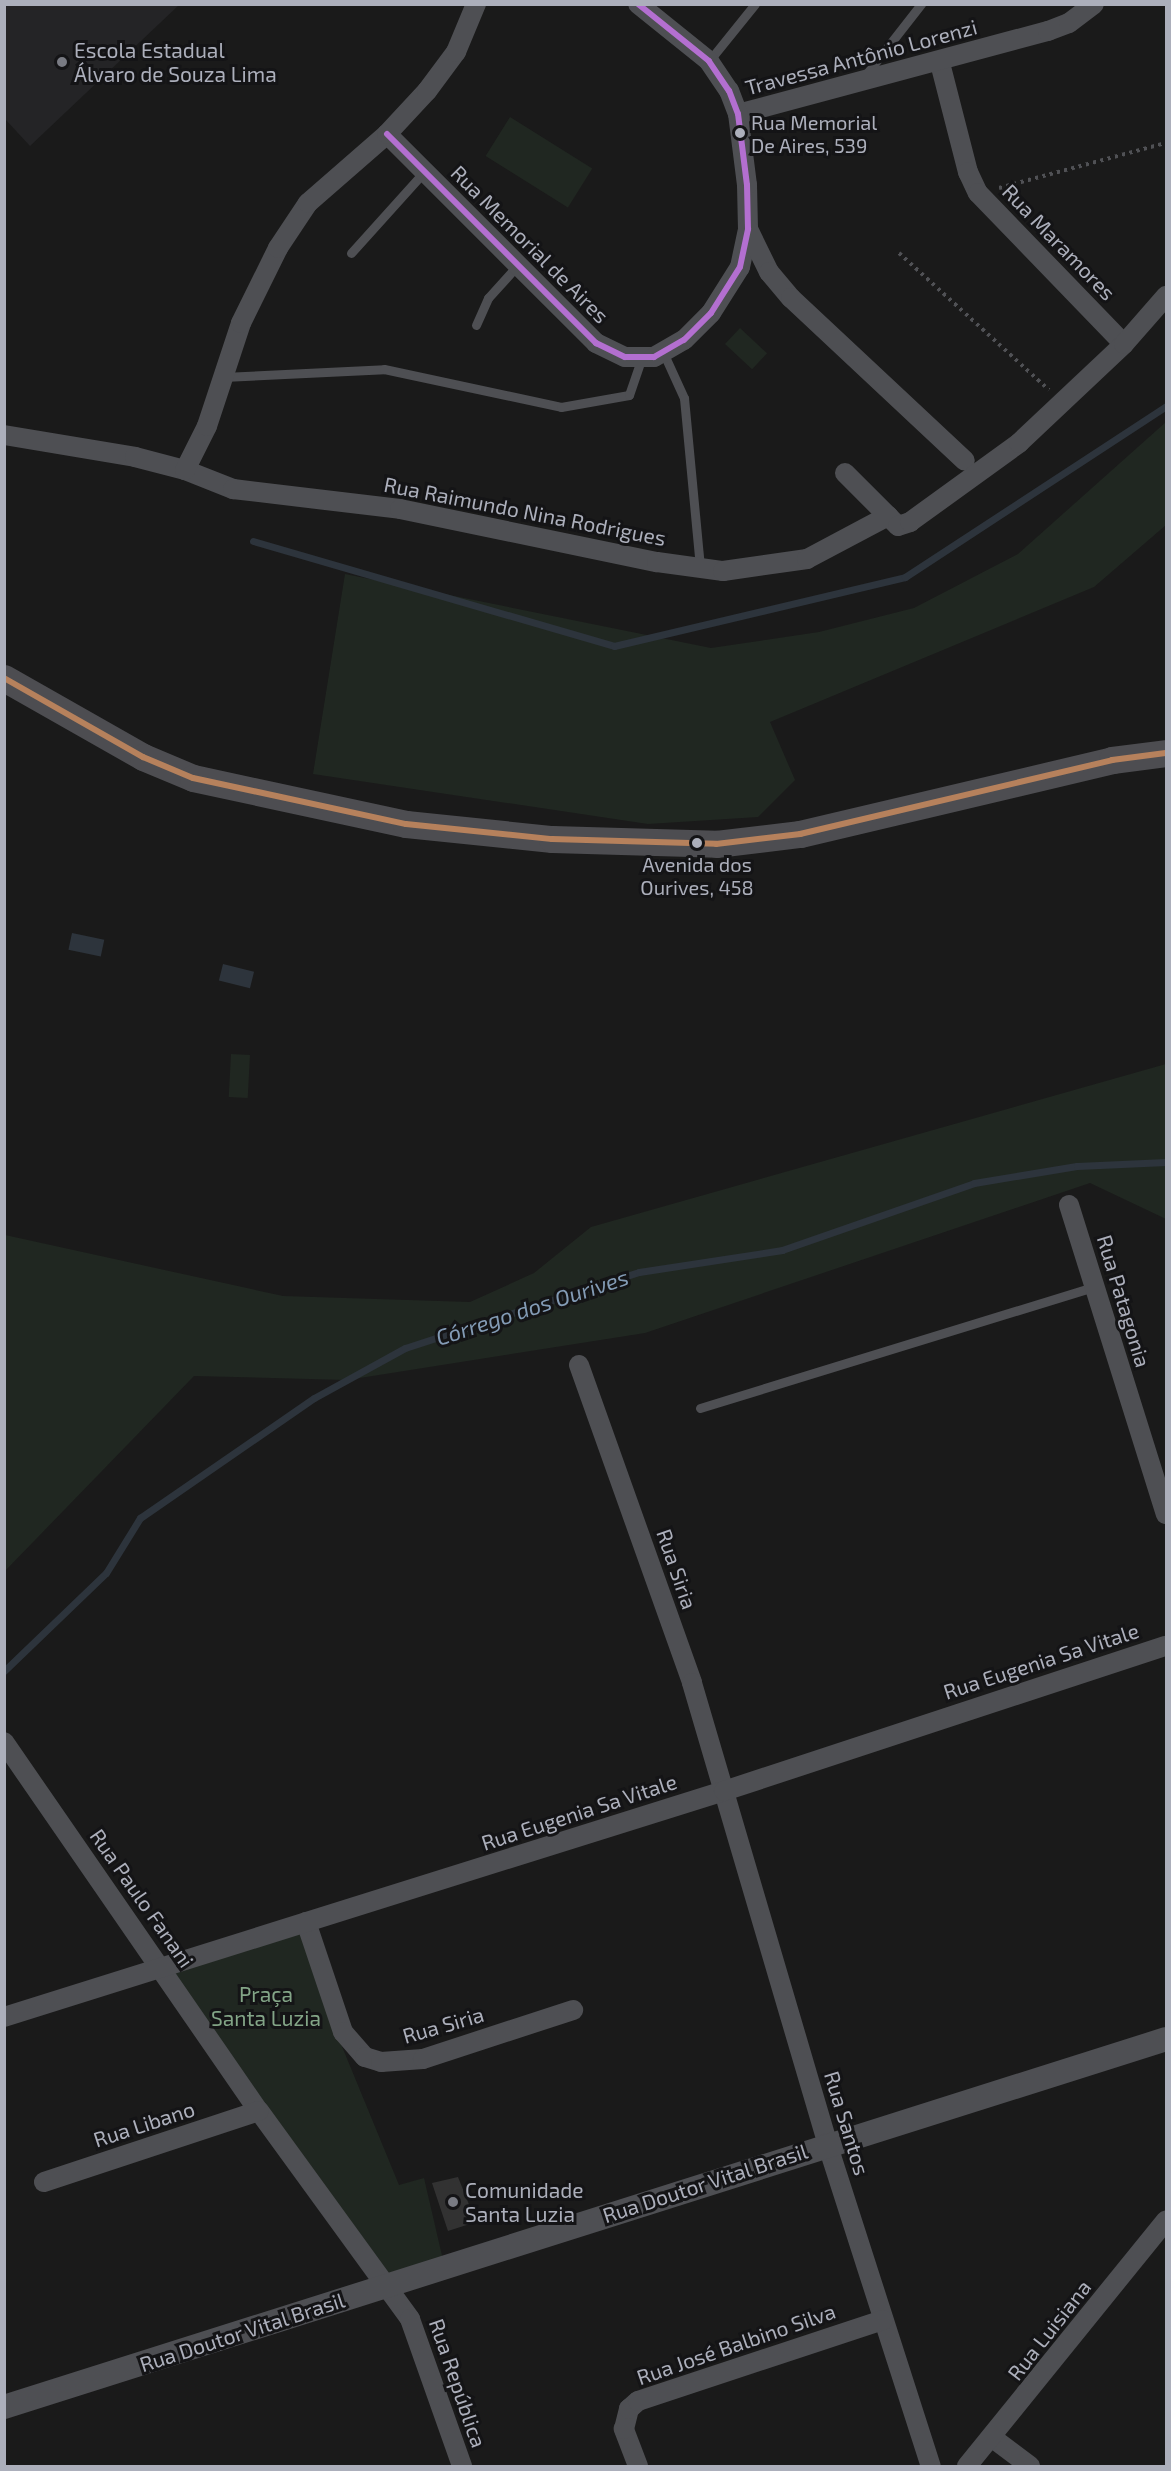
<!DOCTYPE html>
<meta charset="utf-8">
<style>
body{margin:0}
#map{position:relative;width:1171px;height:2471px;overflow:hidden;background:#1a1a1a;font-family:"Exo 2",sans-serif}
div>[style]{position:absolute}
.built>*{inset:0;background:#242426}
.green>*{inset:0;background:#202721;transform-origin:0 0}
.water>*{inset:0;background:#2d343c;transform-origin:0 0}
.stream>*{height:7px;margin:-3.5px;padding:0 3.5px;transform-origin:3.5px;border-radius:3.5px;background:#2d343c}
.building>*{inset:0;background:#323232}
.path>*{height:4px;margin-top:-2px;transform-origin:0;background:repeating-linear-gradient(90deg,#505155 0 3px,transparent 0 7.5px)}
.service>*{height:9px;margin:-4.5px;padding:0 4.5px;transform-origin:4.5px;border-radius:4.5px;background:#4e4f53}
.minor>*{height:20px;margin:-10px;padding:0 10px;transform-origin:10px;border-radius:10px;background:#4e4f53}
.tertiary>*{height:24px;margin:-12px;padding:0 12px;transform-origin:12px;border-radius:12px;background:#4e4f53}
.secondary>*{height:27px;margin:-13.5px;padding:0 13.5px;transform-origin:13.5px;border-radius:13.5px;background:#4d4d51}
.bus-1>*{height:6px;margin:-3px;padding:0 3px;transform-origin:3px;border-radius:3px;background:#b36fd0}
.bus-2>*{height:6px;margin:-3px;padding:0 3px;transform-origin:3px;border-radius:3px;background:#b6815c}
.dots>*{width:16px;height:16px;translate:-50% -50%;box-sizing:border-box;border:3px solid #141416;border-radius:50%}
span{translate:-50% -50%;white-space:nowrap;text-align:center;line-height:1.15;-webkit-text-stroke:6px #141416;paint-order:stroke}
.bus-label{font-size:20px;color:#acafbb}
.left{translate:0 -50%;text-align:left}
.poi-label{font-size:21px;color:#acafbb}
.street-label{font-size:21px;color:#acafbb}
.park-label{font-size:21px;color:#83a587}
.water-label{font-size:22px;color:#839bb5;font-style:italic}
.frame{position:absolute;inset:0;border:6px solid #acafbb;pointer-events:none}
</style>
<div id="map">
<div class="built">
<div style="clip-path:polygon(5px 4px,179px 4px,179px 5px,30px 146px,5px 119px)"></div>
</div>
<div class="green">
<div style="left:510px;top:117px;width:97px;height:46px;rotate:32deg"></div>
<div style="left:740px;top:328px;width:37px;height:22px;rotate:43deg"></div>
<div style="clip-path:polygon(1166px 422px,1166px 525px,1094px 587px,770px 722px,795px 780px,758px 817px,648px 824px,313px 774px,345px 574px,711px 648px,819px 632px,914px 608px,1018px 554px)"></div>
<div style="left:231px;top:1054px;width:19px;height:43px;rotate:3deg"></div>
<div style="clip-path:polygon(1166px 1064px,1166px 1219px,1090px 1183px,645px 1333px,347px 1380px,194px 1376px,5px 1571px,5px 1235px,283px 1296px,470px 1302px,534px 1273px,591px 1227px)"></div>
<div style="clip-path:polygon(302px 1931px,334px 2027px,399px 2185px,424px 2178px,443px 2260px,390px 2280px,171px 1972px)"></div>
</div>
<div class="water">
<div style="left:72px;top:933px;width:33px;height:17px;rotate:12deg"></div>
<div style="left:223px;top:964px;width:32px;height:17px;rotate:14deg"></div>
</div>
<div class="stream">
<div style="left:253px;top:541px;width:376px;rotate:16.2deg"></div>
<div style="left:614px;top:646px;width:299px;rotate:-13.3deg"></div>
<div style="left:905px;top:577px;width:312px;rotate:-33.2deg"></div>
<div style="left:4px;top:1671px;width:141px;rotate:-43.9deg"></div>
<div style="left:106px;top:1573px;width:65px;rotate:-58.3deg"></div>
<div style="left:140px;top:1518px;width:211px;rotate:-34.6deg"></div>
<div style="left:314px;top:1398px;width:104px;rotate:-28.8deg"></div>
<div style="left:405px;top:1348px;width:246px;rotate:-18deg"></div>
<div style="left:639px;top:1272px;width:145px;rotate:-8.7deg"></div>
<div style="left:782px;top:1250px;width:203px;rotate:-19.2deg"></div>
<div style="left:974px;top:1183px;width:104px;rotate:-9.4deg"></div>
<div style="left:1077px;top:1166px;width:89px;rotate:-2.6deg"></div>
</div>
<div class="building">
<div style="clip-path:polygon(458px 2177px,476px 2222px,448px 2231px,432px 2183px)"></div>
</div>
<div class="path">
<div style="left:999px;top:188px;width:173px;rotate:-15.1deg"></div>
<div style="left:899px;top:253px;width:203px;rotate:42.4deg"></div>
</div>
<div class="service">
<div style="left:709px;top:61px;width:73px;rotate:-51.1deg"></div>
<div style="left:864px;top:77px;width:93px;rotate:-52deg"></div>
<div style="left:351px;top:253px;width:109px;rotate:-48deg"></div>
<div style="left:476px;top:325px;width:30px;rotate:-66deg"></div>
<div style="left:488px;top:298px;width:42px;rotate:-47.9deg"></div>
<div style="left:663px;top:352px;width:51px;rotate:65.5deg"></div>
<div style="left:684px;top:398px;width:170px;rotate:84.6deg"></div>
<div style="left:223px;top:377px;width:161px;rotate:-2.8deg"></div>
<div style="left:384px;top:369px;width:181px;rotate:12.1deg"></div>
<div style="left:561px;top:407px;width:69px;rotate:-10deg"></div>
<div style="left:629px;top:395px;width:40px;rotate:-71.1deg"></div>
<div style="left:700px;top:1408px;width:412px;rotate:-17.1deg"></div>
</div>
<div class="minor">
<div style="left:940px;top:63px;width:113px;rotate:75.6deg"></div>
<div style="left:968px;top:172px;width:23px;rotate:65deg"></div>
<div style="left:978px;top:193px;width:210px;rotate:46deg"></div>
<div style="left:738px;top:114px;width:321px;rotate:-15deg"></div>
<div style="left:1048px;top:31px;width:22px;rotate:-21deg"></div>
<div style="left:1069px;top:23px;width:31px;rotate:-37deg"></div>
<div style="left:387px;top:134px;width:296px;rotate:45deg"></div>
<div style="left:596px;top:343px;width:32px;rotate:26deg"></div>
<div style="left:625px;top:357px;width:29px"></div>
<div style="left:654px;top:357px;width:34px;rotate:-30deg"></div>
<div style="left:684px;top:340px;width:38px;rotate:-45deg"></div>
<div style="left:711px;top:313px;width:54px;rotate:-57.8deg"></div>
<div style="left:740px;top:267px;width:39px;rotate:-78deg"></div>
<div style="left:748px;top:229px;width:44px;rotate:-91.3deg"></div>
<div style="left:747px;top:185px;width:72px;rotate:-97.2deg"></div>
<div style="left:738px;top:114px;width:25px;rotate:-111deg"></div>
<div style="left:729px;top:91px;width:36px;rotate:-124deg"></div>
<div style="left:709px;top:61px;width:91px;rotate:-141.2deg"></div>
<div style="left:748px;top:229px;width:48px;rotate:64deg"></div>
<div style="left:769px;top:272px;width:34px;rotate:50deg"></div>
<div style="left:791px;top:298px;width:238px;rotate:43.1deg"></div>
<div style="left:4px;top:435px;width:133px;rotate:9.5deg"></div>
<div style="left:135px;top:457px;width:52px;rotate:14.6deg"></div>
<div style="left:185px;top:470px;width:52px;rotate:21.6deg"></div>
<div style="left:233px;top:489px;width:168px;rotate:6.8deg"></div>
<div style="left:400px;top:509px;width:262px;rotate:11.7deg"></div>
<div style="left:657px;top:562px;width:67px;rotate:7.8deg"></div>
<div style="left:723px;top:571px;width:85px;rotate:-8.1deg"></div>
<div style="left:807px;top:559px;width:92px;rotate:-28deg"></div>
<div style="left:185px;top:470px;width:49px;rotate:-63.4deg"></div>
<div style="left:207px;top:426px;width:108px;rotate:-71.7deg"></div>
<div style="left:241px;top:323px;width:84px;rotate:-63.7deg"></div>
<div style="left:278px;top:248px;width:54px;rotate:-56.3deg"></div>
<div style="left:308px;top:203px;width:105px;rotate:-41.1deg"></div>
<div style="left:387px;top:134px;width:59px;rotate:-47.1deg"></div>
<div style="left:427px;top:91px;width:49px;rotate:-53.4deg"></div>
<div style="left:456px;top:52px;width:52px;rotate:-67.4deg"></div>
<div style="left:845px;top:473px;width:75px;rotate:45deg"></div>
<div style="left:898px;top:526px;width:13px;rotate:-18deg"></div>
<div style="left:910px;top:522px;width:135px;rotate:-35.9deg"></div>
<div style="left:1019px;top:443px;width:144px;rotate:-43.3deg"></div>
<div style="left:1124px;top:344px;width:64px;rotate:-48.8deg"></div>
<div style="left:1069px;top:1205px;width:324px;rotate:72.6deg"></div>
<div style="left:579px;top:1365px;width:337px;rotate:70.4deg"></div>
<div style="left:692px;top:1683px;width:479px;rotate:73.6deg"></div>
<div style="left:827px;top:2143px;width:339px;rotate:72.2deg"></div>
<div style="left:4px;top:1742px;width:449px;rotate:55.4deg"></div>
<div style="left:259px;top:2111px;width:257px;rotate:54deg"></div>
<div style="left:410px;top:2319px;width:156px;rotate:70.5deg"></div>
<div style="left:306px;top:1922px;width:116px;rotate:71.4deg"></div>
<div style="left:343px;top:2032px;width:33px;rotate:49deg"></div>
<div style="left:365px;top:2057px;width:17px;rotate:17deg"></div>
<div style="left:381px;top:2062px;width:42px;rotate:-4.1deg"></div>
<div style="left:423px;top:2059px;width:158px;rotate:-18.1deg"></div>
<div style="left:4px;top:2017px;width:755px;rotate:-17.43deg"></div>
<div style="left:724px;top:1791px;width:465px;rotate:-18.2deg"></div>
<div style="left:44px;top:2182px;width:226px;rotate:-18.3deg"></div>
<div style="left:994px;top:2439px;width:45px;rotate:36.9deg"></div>
<div style="left:638px;top:2466px;width:40px;rotate:-111deg"></div>
<div style="left:624px;top:2429px;width:21px;rotate:-76deg"></div>
<div style="left:629px;top:2409px;width:12px;rotate:-42deg"></div>
<div style="left:638px;top:2401px;width:258px;rotate:-18.3deg"></div>
<div style="left:967px;top:2466px;width:316px;rotate:-51deg"></div>
</div>
<div class="tertiary">
<div style="left:4px;top:2407px;width:1219px;rotate:-17.57deg"></div>
</div>
<div class="secondary">
<div style="left:4px;top:678px;width:160px;rotate:29.6deg"></div>
<div style="left:143px;top:757px;width:54px;rotate:22.8deg"></div>
<div style="left:193px;top:778px;width:218px;rotate:12.2deg"></div>
<div style="left:406px;top:824px;width:147px;rotate:5.9deg"></div>
<div style="left:552px;top:839px;width:164px;rotate:1.7deg"></div>
<div style="left:716px;top:844px;width:85px;rotate:-6.8deg"></div>
<div style="left:800px;top:834px;width:321px;rotate:-13.3deg"></div>
<div style="left:1112px;top:760px;width:54px;rotate:-7.4deg"></div>
</div>
<div class="bus-1">
<div style="left:387px;top:134px;width:296px;rotate:45deg"></div>
<div style="left:596px;top:343px;width:32px;rotate:26deg"></div>
<div style="left:625px;top:357px;width:29px"></div>
<div style="left:654px;top:357px;width:34px;rotate:-30deg"></div>
<div style="left:684px;top:340px;width:38px;rotate:-45deg"></div>
<div style="left:711px;top:313px;width:54px;rotate:-57.8deg"></div>
<div style="left:740px;top:267px;width:39px;rotate:-78deg"></div>
<div style="left:748px;top:229px;width:44px;rotate:-91.3deg"></div>
<div style="left:747px;top:185px;width:72px;rotate:-97.2deg"></div>
<div style="left:738px;top:114px;width:25px;rotate:-111deg"></div>
<div style="left:729px;top:91px;width:36px;rotate:-124deg"></div>
<div style="left:709px;top:61px;width:91px;rotate:-141.2deg"></div>
</div>
<div class="bus-2">
<div style="left:4px;top:678px;width:160px;rotate:29.6deg"></div>
<div style="left:143px;top:757px;width:54px;rotate:22.8deg"></div>
<div style="left:193px;top:778px;width:218px;rotate:12.2deg"></div>
<div style="left:406px;top:824px;width:147px;rotate:5.9deg"></div>
<div style="left:552px;top:839px;width:164px;rotate:1.7deg"></div>
<div style="left:716px;top:844px;width:85px;rotate:-6.8deg"></div>
<div style="left:800px;top:834px;width:321px;rotate:-13.3deg"></div>
<div style="left:1112px;top:760px;width:54px;rotate:-7.4deg"></div>
</div>
<div class="dots">
<div style="left:62px;top:62px;background:#797b83"></div>
<div style="left:740px;top:133px;background:#acafbb"></div>
<div style="left:697px;top:843px;background:#acafbb"></div>
<div style="left:453px;top:2202px;background:#797b83"></div>
</div>
<div class="bus-label">
<span class="left" style="left:751px;top:134px">Rua Memorial<br>De Aires, 539</span>
<span style="left:697px;top:876px">Avenida dos<br>Ourives, 458</span>
</div>
<div class="poi-label">
<span class="left" style="left:74px;top:62px">Escola Estadual<br>Álvaro de Souza Lima</span>
<span class="left" style="left:465px;top:2202px">Comunidade<br>Santa Luzia</span>
</div>
<div class="street-label">
<span style="left:861px;top:57px;rotate:-15deg">Travessa Antônio Lorenzi</span>
<span style="left:1059px;top:242px;rotate:46deg">Rua Maramores</span>
<span style="left:530px;top:244px;rotate:45deg">Rua Memorial de Aires</span>
<span style="left:525px;top:511px;rotate:11deg">Rua Raimundo Nina Rodrigues</span>
<span style="left:1124px;top:1301px;rotate:73deg">Rua Patagonia</span>
<span style="left:677px;top:1569px;rotate:71deg">Rua Siria</span>
<span style="left:1041px;top:1661px;rotate:-18deg">Rua Eugenia Sa Vitale</span>
<span style="left:579px;top:1812px;rotate:-18deg">Rua Eugenia Sa Vitale</span>
<span style="left:142px;top:1898px;rotate:55deg">Rua Paulo Fanani</span>
<span style="left:443px;top:2025px;rotate:-16deg">Rua Siria</span>
<span style="left:847px;top:2123px;rotate:73deg">Rua Santos</span>
<span style="left:144px;top:2124px;rotate:-18deg">Rua Libano</span>
<span style="left:705px;top:2183px;rotate:-18deg">Rua Doutor Vital Brasil</span>
<span style="left:1049px;top:2330px;rotate:-52deg">Rua Luisiana</span>
<span style="left:242px;top:2332px;rotate:-18deg">Rua Doutor Vital Brasil</span>
<span style="left:736px;top:2344px;rotate:-19deg">Rua José Balbino Silva</span>
<span style="left:458px;top:2383px;rotate:71deg">Rua República</span>
</div>
<div class="park-label">
<span style="left:266px;top:2006px">Praça<br>Santa Luzia</span>
</div>
<div class="water-label">
<span style="left:532px;top:1307px;rotate:-18deg">Córrego dos Ourives</span>
</div>
<div class="frame"></div>
</div>
